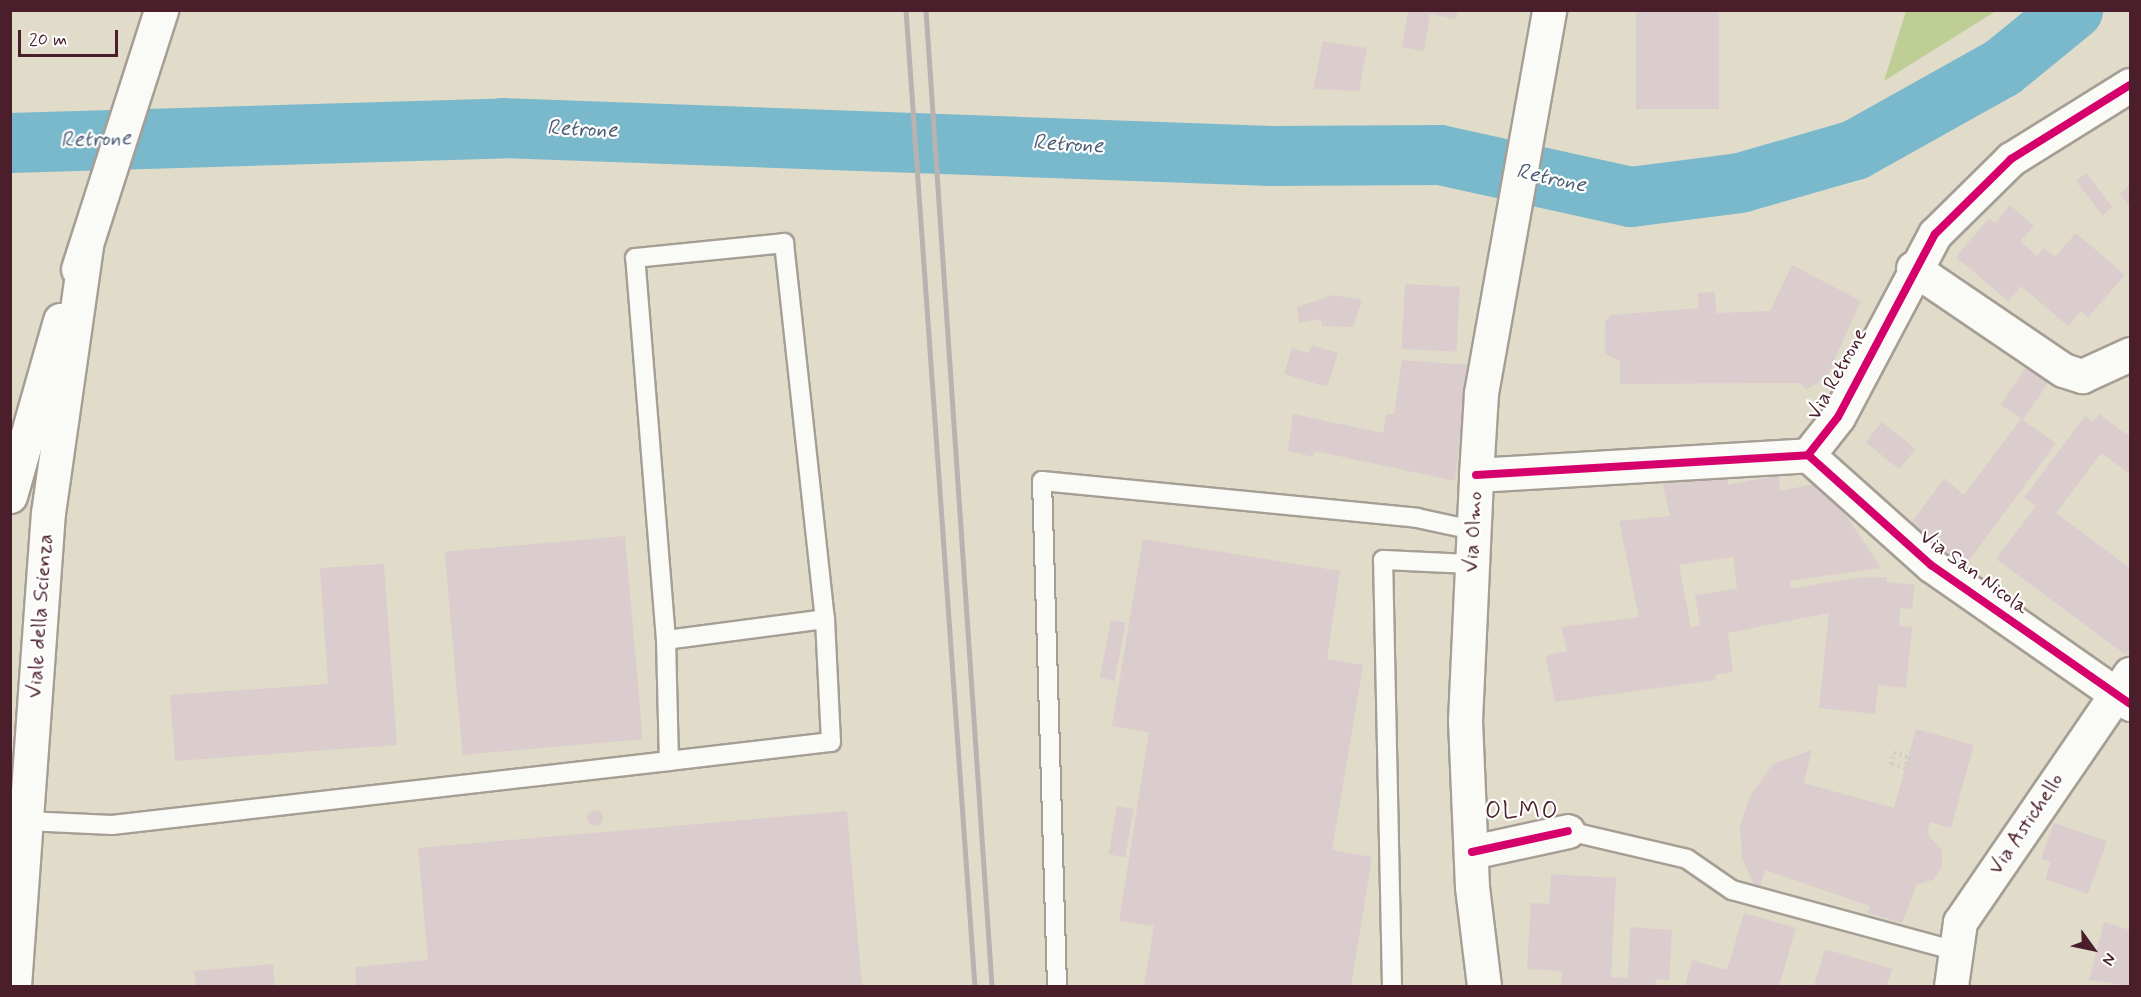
<!DOCTYPE html>
<style>
body{margin:0}
#map{position:relative;width:2141px;height:997px;overflow:hidden;background:#e0dcc9;font-family:Mynerve,sans-serif}
div>[style]{position:absolute}
.green>*{inset:0;background:#bece94}
.river>*{height:60px;margin:-30px;padding:0 30px;transform-origin:30px;border-radius:30px;background:#7ab8cc}
.building>*{inset:0;background:#dbcdcd;transform-origin:0 0}
.round{border-radius:50%}
.path>*{height:4px;margin-top:-2px;transform-origin:0;background:repeating-linear-gradient(90deg,#ccc8c5 0 1.5px,transparent 0 6px)}
.roads{filter:drop-shadow(2px 0 #a69e95) drop-shadow(-2px 0 #a69e95) drop-shadow(0 2px #a69e95) drop-shadow(0 -2px #a69e95)}
.service>*{height:18px;margin:-9px;padding:0 9px;transform-origin:9px;border-radius:9px;background:#fafaf7}
.minor>*{height:33px;margin:-16.5px;padding:0 16.5px;transform-origin:16.5px;border-radius:16.5px;background:#fafaf7}
.secondary>*{height:33px;margin:-16.5px;padding:0 16.5px;transform-origin:16.5px;border-radius:16.5px;background:#fafaf7}
.primary>*{height:33px;margin:-16.5px;padding:0 16.5px;transform-origin:16.5px;border-radius:16.5px;background:#fafaf7}
.rail>*{height:4.5px;margin:-2.25px;padding:0 2.25px;transform-origin:2.25px;border-radius:2.25px;background:#b8b2b1}
.cycleway>*{height:8px;margin:-4px;padding:0 4px;transform-origin:4px;border-radius:4px;background:#d6006c}
span{translate:-50% -50%;white-space:nowrap;text-align:center;line-height:1.15;-webkit-text-stroke:4.5px #fff;paint-order:stroke}
.street-label{font-size:21px;color:#4a1f2b}
.water-label{font-size:22px;color:#4c5d74;font-style:italic}
.quarter-label{font-size:24px;color:#4a1f2b;letter-spacing:1.5px}
.frame{position:absolute;inset:0;border:12px solid #4a1f2b;pointer-events:none}
.north{position:absolute;left:2063px;top:919px;width:60px;height:60px;-webkit-text-stroke:4px #fff;paint-order:stroke;rotate:123deg;font-size:16px;font-weight:700;line-height:24px;text-align:center;color:#4a1f2b}
.north::after{content:'';display:block;margin:auto;width:21px;height:27px;background:#4a1f2b;clip-path:polygon(50% 0,100% 100%,50% 72%,0 100%)}
.scale{position:absolute;left:18px;top:30px;width:100px;height:27px;box-sizing:border-box;border:3px solid #4a1f2b;border-top:0;padding-left:8px;font-size:18px;line-height:21px;white-space:nowrap;color:#4a1f2b;-webkit-text-stroke:4px #fff;paint-order:stroke}
</style>
<div id="map">
<div class="green">
<div style="clip-path:polygon(1906px 11px,1906px 10px,1996px 11px,1884px 81px)"></div>
</div>
<div class="river">
<div style="left:10px;top:143px;width:492px;rotate:-1.7deg"></div>
<div style="left:502px;top:128px;width:770px;rotate:2.09deg"></div>
<div style="left:1271px;top:156px;width:169px;rotate:-0.3deg"></div>
<div style="left:1440px;top:155px;width:196px;rotate:12.4deg"></div>
<div style="left:1631px;top:197px;width:110px;rotate:-7.3deg"></div>
<div style="left:1740px;top:183px;width:120px;rotate:-16deg"></div>
<div style="left:1855px;top:150px;width:168px;rotate:-29.2deg"></div>
<div style="left:2002px;top:68px;width:92px;rotate:-39.2deg"></div>
</div>
<div class="building">
<div style="clip-path:polygon(1408px 10px,1458px 10px,1456px 19px,1430px 14px,1424px 51px,1402px 47px)"></div>
<div style="left:1636px;top:10px;width:83px;height:99px"></div>
<div style="clip-path:polygon(1323px 41px,1367px 48px,1359px 91px,1313px 89px)"></div>
<div style="left:2086px;top:173px;width:43px;height:13px;rotate:52deg"></div>
<div style="clip-path:polygon(2130px 185px,2130px 207px,2120px 194px)"></div>
<div style="clip-path:polygon(2010px 205px,2034px 226px,2020px 241px,2037px 256px,2044px 248px,2055px 257px,2076px 233px,2125px 275px,2088px 317px,2081px 311px,2068px 326px,2021px 286px,2008px 301px,1956px 257px,1989px 218px,1995px 224px)"></div>
<div style="clip-path:polygon(1792px 265px,1861px 301px,1826px 378px,1806px 390px,1801px 383px,1620px 384px,1620px 361px,1605px 354px,1605px 322px,1611px 315px,1699px 308px,1698px 293px,1715px 292px,1716px 313px,1770px 311px)"></div>
<div style="left:1405px;top:284px;width:55px;height:65px;rotate:3deg"></div>
<div style="clip-path:polygon(1333px 295px,1362px 300px,1353px 327px,1322px 326px,1321px 319px,1299px 323px,1297px 307px)"></div>
<div style="clip-path:polygon(1312px 345px,1338px 353px,1327px 387px,1284px 374px,1292px 348px,1309px 353px)"></div>
<div style="clip-path:polygon(1402px 360px,1468px 365px,1455px 481px,1315px 451px,1313px 457px,1288px 451px,1293px 414px,1383px 433px,1386px 414px,1394px 414px)"></div>
<div style="left:2031px;top:360px;width:27px;height:54px;rotate:34deg"></div>
<div style="clip-path:polygon(2099px 414px,2130px 437px,2130px 474px,2101px 453px,2056px 513px,2130px 568px,2130px 649px,2126px 655px,1996px 559px,2036px 506px,2024px 498px,2085px 416px,2093px 422px)"></div>
<div style="clip-path:polygon(2021px 419px,2056px 443px,1965px 566px,1910px 525px,1944px 478px,1964px 495px)"></div>
<div style="left:1882px;top:422px;width:43px;height:26px;rotate:39deg"></div>
<div style="clip-path:polygon(evenodd,1728px 475px,1728px 485px,1779px 475px,1780px 491px,1824px 482px,1881px 568px,1789px 581px,1791px 589px,1853px 578px,1887px 577px,1887px 582px,1915px 585px,1912px 609px,1900px 608px,1899px 626px,1912px 627px,1906px 688px,1878px 685px,1875px 714px,1819px 708px,1829px 613px,1728px 633px,1733px 672px,1715px 675px,1716px 680px,1555px 702px,1546px 656px,1567px 651px,1561px 627px,1639px 617px,1619px 521px,1670px 516px,1662px 480px,1728px 475px,1733px 557px,1737px 589px,1695px 595px,1700px 626px,1691px 627px,1679px 565px,1733px 557px)"></div>
<div style="left:625px;top:536px;width:204px;height:181px;rotate:85deg"></div>
<div style="clip-path:polygon(1143px 539px,1340px 571px,1327px 659px,1363px 665px,1332px 850px,1372px 857px,1351px 986px,1144px 986px,1154px 926px,1119px 921px,1149px 732px,1112px 726px)"></div>
<div style="clip-path:polygon(384px 564px,397px 745px,175px 761px,170px 695px,328px 684px,320px 568px)"></div>
<div style="left:1111px;top:620px;width:15px;height:59px;rotate:11deg"></div>
<div style="clip-path:polygon(1916px 729px,1974px 745px,1951px 828px,1930px 822px,1927px 834px,1942px 850px,1942px 867px,1933px 880px,1917px 884px,1902px 923px,1867px 913px,1870px 906px,1765px 870px,1758px 894px,1742px 858px,1740px 826px,1750px 796px,1773px 764px,1812px 750px,1804px 783px,1894px 808px)"></div>
<div style="left:1117px;top:806px;width:17px;height:49px;rotate:10deg"></div>
<div class="round" style="left:587px;top:810px;width:16px;height:16px"></div>
<div style="clip-path:polygon(847px 811px,862px 986px,356px 986px,355px 967px,428px 960px,418px 848px)"></div>
<div style="clip-path:polygon(2054px 823px,2107px 841px,2088px 894px,2045px 879px,2051px 862px,2041px 859px)"></div>
<div style="clip-path:polygon(1551px 874px,1616px 878px,1611px 977px,1628px 978px,1630px 927px,1672px 930px,1669px 980px,1656px 979px,1655px 986px,1561px 986px,1562px 971px,1527px 969px,1531px 903px,1549px 904px)"></div>
<div style="clip-path:polygon(1744px 913px,1796px 928px,1779px 986px,1685px 986px,1692px 960px,1727px 970px)"></div>
<div style="clip-path:polygon(2104px 922px,2130px 930px,2130px 986px,2089px 980px)"></div>
<div style="clip-path:polygon(1825px 949px,1893px 969px,1886px 986px,1814px 986px)"></div>
<div style="clip-path:polygon(273px 964px,275px 986px,196px 986px,194px 971px)"></div>
</div>
<div class="path">
<div style="left:1894px;top:753px;width:15px;rotate:16deg"></div>
<div style="left:1908px;top:757px;width:11px;rotate:105deg"></div>
<div style="left:1905px;top:768px;width:15px;rotate:-164deg"></div>
<div style="left:1891px;top:764px;width:11px;rotate:-75deg"></div>
</div>
<div class="roads">
<div class="service">
<div style="left:666px;top:640px;width:383px;rotate:-94.6deg"></div>
<div style="left:635px;top:258px;width:150px;rotate:-5.7deg"></div>
<div style="left:784px;top:243px;width:378px;rotate:83.8deg"></div>
<div style="left:26px;top:821px;width:86px;rotate:2.7deg"></div>
<div style="left:112px;top:825px;width:561px;rotate:-6.55deg"></div>
<div style="left:669px;top:761px;width:163px;rotate:-6.7deg"></div>
<div style="left:831px;top:742px;width:123px;rotate:-92.8deg"></div>
<div style="left:825px;top:619px;width:160px;rotate:172.5deg"></div>
<div style="left:666px;top:640px;width:121px;rotate:88.6deg"></div>
<div style="left:1568px;top:831px;width:122px;rotate:13.2deg"></div>
<div style="left:1687px;top:859px;width:55px;rotate:34.6deg"></div>
<div style="left:1732px;top:890px;width:232px;rotate:15.2deg"></div>
<div style="left:1057px;top:986px;width:505px;rotate:-91.7deg"></div>
<div style="left:1042px;top:481px;width:377px;rotate:5.6deg"></div>
<div style="left:1417px;top:518px;width:57px;rotate:12.1deg"></div>
<div style="left:1392px;top:986px;width:426px;rotate:-91.2deg"></div>
<div style="left:1383px;top:560px;width:88px;rotate:2.6deg"></div>
</div>
<div class="minor">
<div style="left:1913px;top:268px;width:181px;rotate:34.2deg"></div>
<div style="left:2063px;top:370px;width:20px;rotate:18deg"></div>
<div style="left:2082px;top:376px;width:53px;rotate:-24.6deg"></div>
<div style="left:1808px;top:455px;width:165px;rotate:41.8deg"></div>
<div style="left:1931px;top:565px;width:243px;rotate:34.9deg"></div>
<div style="left:1476px;top:475px;width:333px;rotate:-3.4deg"></div>
<div style="left:1808px;top:455px;width:48px;rotate:-51.7deg"></div>
<div style="left:1838px;top:417px;width:207px;rotate:-62.1deg"></div>
<div style="left:1935px;top:234px;width:107px;rotate:-44.6deg"></div>
<div style="left:2011px;top:159px;width:140px;rotate:-31.9deg"></div>
<div style="left:1472px;top:852px;width:98px;rotate:-12.3deg"></div>
<div style="left:1951px;top:986px;width:65px;rotate:-82deg"></div>
<div style="left:1960px;top:922px;width:301px;rotate:-55.6deg"></div>
</div>
<div class="secondary">
<div style="left:1484px;top:986px;width:100px;rotate:-96.9deg"></div>
<div style="left:1472px;top:887px;width:166px;rotate:-92.4deg"></div>
<div style="left:1465px;top:721px;width:246px;rotate:-87.4deg"></div>
<div style="left:1476px;top:475px;width:82px;rotate:-86.5deg"></div>
<div style="left:1481px;top:393px;width:389px;rotate:-79.9deg"></div>
</div>
<div class="primary">
<div style="left:78px;top:269px;width:272px;rotate:-72.2deg"></div>
<div style="left:10px;top:496px;width:183px;rotate:-74.1deg"></div>
<div style="left:14px;top:986px;width:474px;rotate:-85.9deg"></div>
<div style="left:48px;top:513px;width:269px;rotate:-81.9deg"></div>
</div>
</div>
<div class="rail">
<div style="left:906px;top:10px;width:978px;rotate:85.96deg"></div>
<div style="left:926px;top:10px;width:978px;rotate:86.13deg"></div>
</div>
<div class="cycleway">
<div style="left:1808px;top:455px;width:165px;rotate:41.8deg"></div>
<div style="left:1931px;top:565px;width:243px;rotate:34.9deg"></div>
<div style="left:1476px;top:475px;width:333px;rotate:-3.4deg"></div>
<div style="left:1808px;top:455px;width:48px;rotate:-51.7deg"></div>
<div style="left:1838px;top:417px;width:207px;rotate:-62.1deg"></div>
<div style="left:1935px;top:234px;width:107px;rotate:-44.6deg"></div>
<div style="left:2011px;top:159px;width:140px;rotate:-31.9deg"></div>
<div style="left:1472px;top:852px;width:98px;rotate:-12.3deg"></div>
</div>
<div class="street-label">
<span style="left:1837px;top:374px;rotate:-61deg">Via Retrone</span>
<span style="left:1473px;top:532px;rotate:-87deg">Via Olmo</span>
<span style="left:1974px;top:572px;rotate:36deg">Via San Nicola</span>
<span style="left:40px;top:616px;rotate:-86deg">Viale della Scienza</span>
<span style="left:2026px;top:824px;rotate:-56deg">Via Astichello</span>
</div>
<div class="water-label">
<span style="left:582px;top:130px;rotate:2deg">Retrone</span>
<span style="left:96px;top:140px;rotate:-2deg">Retrone</span>
<span style="left:1068px;top:145px;rotate:3deg">Retrone</span>
<span style="left:1551px;top:179px;rotate:12deg">Retrone</span>
</div>
<div class="quarter-label">
<span style="left:1522px;top:812px">OLMO</span>
</div>
<div class="frame"></div>
<div class="north">N</div>
<div class="scale">20 m</div>
</div>
